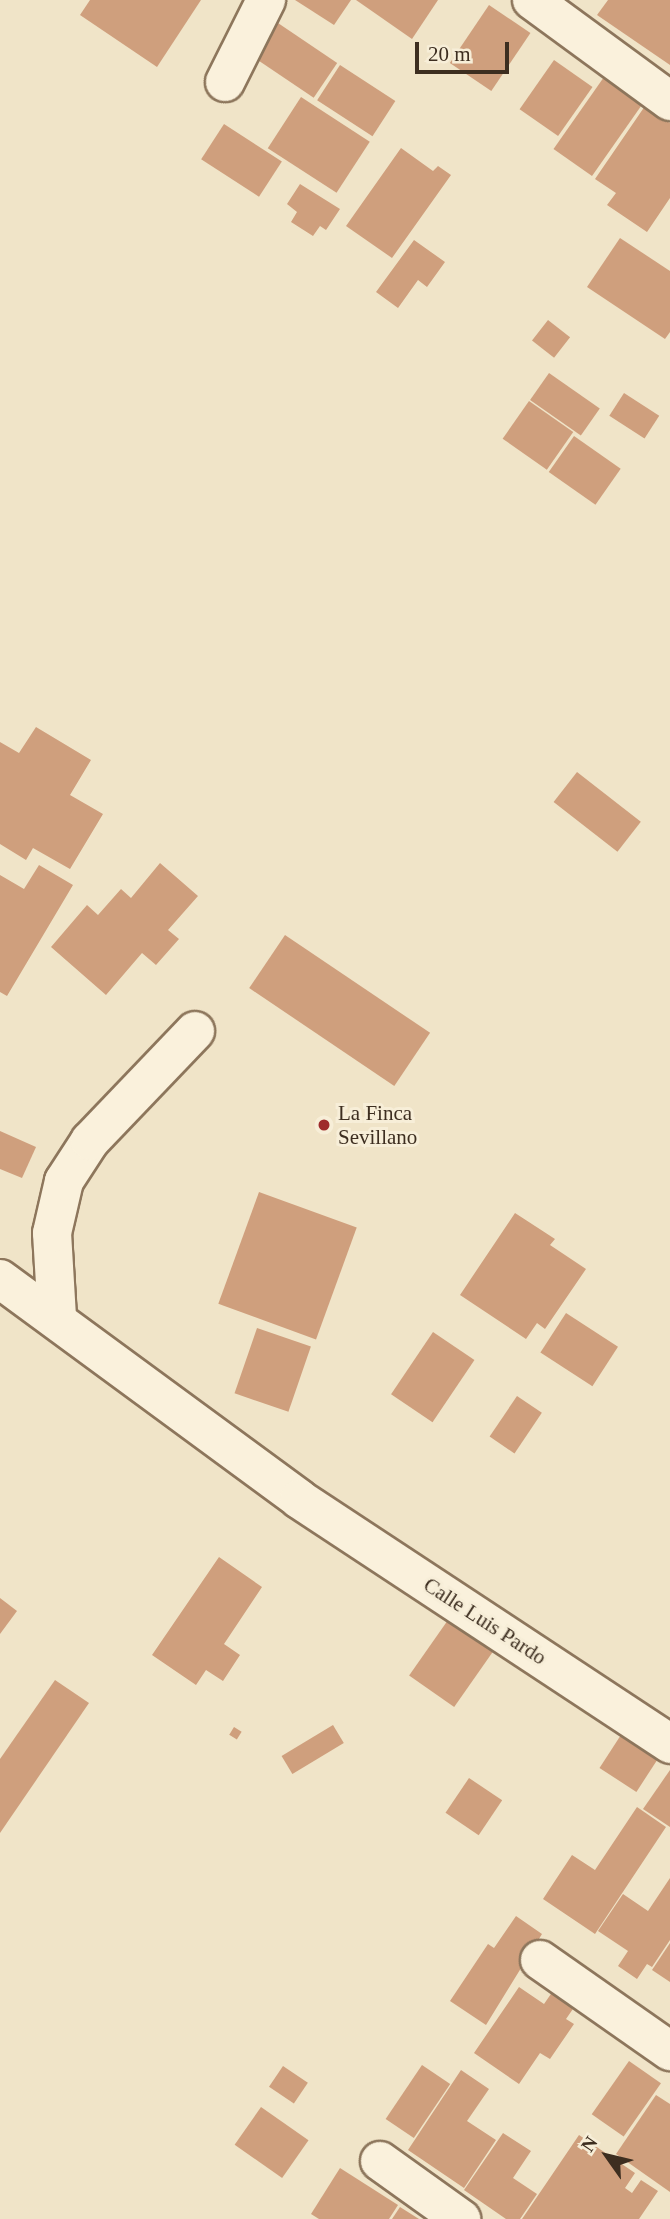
<!DOCTYPE html>
<style>
body{margin:0}
#map{position:relative;width:670px;height:2219px;overflow:hidden;background:#f0e4c8;font-family:"Times New Roman",serif}
div>[style]{position:absolute}
.building>*{inset:0;background:#cf9f7d;transform-origin:0 0}
.roads{filter:drop-shadow(2px 0 #8d765c) drop-shadow(-2px 0 #8d765c) drop-shadow(0 2px #8d765c) drop-shadow(0 -2px #8d765c)}
.minor>*{height:38px;margin:-19px;padding:0 19px;transform-origin:19px;border-radius:19px;background:#faf1dc}
.dots>*{width:19px;height:19px;translate:-50% -50%;box-sizing:border-box;border:4px solid #f7eed8;border-radius:50%}
span{translate:-50% -50%;white-space:nowrap;text-align:center;line-height:1.15;-webkit-text-stroke:6px #f7eed8;paint-order:stroke}
.poi-label{font-size:21px;color:#3d2e20}
.left{translate:0 -50%;text-align:left}
.street-label{font-size:21px;color:#3d2e20}
.north{position:absolute;left:572px;top:2121px;width:70px;height:70px;-webkit-text-stroke:5px #f7eed8;paint-order:stroke;rotate:304deg;font-size:19px;font-weight:700;line-height:28px;text-align:center;color:#3d2e20}
.north::after{content:'';display:block;margin:auto;width:24px;height:32px;background:#3d2e20;clip-path:polygon(50% 0,100% 100%,50% 72%,0 100%)}
.scale{position:absolute;left:415px;top:42px;width:94px;height:32px;box-sizing:border-box;border:4px solid #3d2e20;border-top:0;padding-left:9px;font-size:21px;line-height:24px;white-space:nowrap;color:#3d2e20;-webkit-text-stroke:5px #f7eed8;paint-order:stroke}
</style>
<div id="map">
<div class="building">
<div style="clip-path:polygon(90px 0,201px 0,157px 67px,80px 15px)"></div>
<div style="clip-path:polygon(295px 0,351px 0,334px 25px)"></div>
<div style="clip-path:polygon(356px 0,438px 0,412px 39px)"></div>
<div style="clip-path:polygon(608px 0,670px 0,670px 65px,597px 15px)"></div>
<div style="left:489px;top:5px;width:50px;height:70px;rotate:34deg"></div>
<div style="left:275px;top:21px;width:75px;height:42px;rotate:34deg"></div>
<div style="left:554px;top:60px;width:47px;height:60px;rotate:35deg"></div>
<div style="left:340px;top:65px;width:66px;height:42px;rotate:33deg"></div>
<div style="left:604px;top:77px;width:47px;height:88px;rotate:35deg"></div>
<div style="left:301px;top:97px;width:82px;height:61px;rotate:33deg"></div>
<div style="clip-path:polygon(645px 106px,670px 123px,670px 198px,647px 232px,607px 205px,616px 193px,595px 179px)"></div>
<div style="left:224px;top:124px;width:69px;height:42px;rotate:33deg"></div>
<div style="clip-path:polygon(401px 148px,433px 171px,438px 166px,451px 175px,392px 258px,346px 226px)"></div>
<div style="clip-path:polygon(300px 184px,340px 209px,326px 230px,320px 226px,313px 236px,291px 222px,297px 212px,287px 204px)"></div>
<div style="clip-path:polygon(620px 238px,670px 271px,670px 332px,665px 339px,587px 287px)"></div>
<div style="clip-path:polygon(414px 240px,445px 262px,427px 287px,418px 280px,398px 308px,376px 292px)"></div>
<div style="left:548px;top:320px;width:28px;height:26px;rotate:38deg"></div>
<div style="left:549px;top:373px;width:62px;height:33px;rotate:35deg"></div>
<div style="left:624px;top:393px;width:42px;height:27px;rotate:33deg"></div>
<div style="left:529px;top:401px;width:54px;height:46px;rotate:35deg"></div>
<div style="left:574px;top:436px;width:57px;height:44px;rotate:35deg"></div>
<div style="clip-path:polygon(36px 727px,91px 760px,70px 795px,103px 814px,70px 869px,33px 848px,26px 860px,0 844px,0 742px,19px 753px)"></div>
<div style="left:577px;top:772px;width:81px;height:38px;rotate:38deg"></div>
<div style="clip-path:polygon(160px 863px,198px 896px,168px 930px,179px 939px,156px 965px,142px 953px,106px 995px,51px 947px,87px 905px,98px 915px,121px 889px,131px 898px)"></div>
<div style="clip-path:polygon(39px 865px,73px 885px,7px 996px,0 992px,0 875px,24px 889px)"></div>
<div style="left:285px;top:935px;width:175px;height:64px;rotate:34deg"></div>
<div style="clip-path:polygon(0 1131px,36px 1147px,22px 1178px,0 1169px)"></div>
<div style="left:259px;top:1192px;width:104px;height:119px;rotate:20deg"></div>
<div style="clip-path:polygon(515px 1213px,555px 1239px,550px 1245px,586px 1269px,545px 1329px,537px 1323px,526px 1339px,460px 1295px)"></div>
<div style="left:566px;top:1313px;width:62px;height:47px;rotate:33deg"></div>
<div style="left:257px;top:1328px;width:57px;height:69px;rotate:19deg"></div>
<div style="left:433px;top:1332px;width:50px;height:75px;rotate:34deg"></div>
<div style="left:517px;top:1396px;width:30px;height:49px;rotate:34deg"></div>
<div style="clip-path:polygon(219px 1557px,262px 1587px,224px 1644px,240px 1655px,223px 1681px,206px 1670px,196px 1685px,152px 1655px)"></div>
<div style="clip-path:polygon(0 1598px,17px 1611px,0 1634px)"></div>
<div style="left:455px;top:1610px;width:55px;height:80px;rotate:35deg"></div>
<div style="clip-path:polygon(55px 1680px,89px 1703px,0 1833px,0 1759px)"></div>
<div style="left:630px;top:1721px;width:44px;height:56px;rotate:33deg"></div>
<div style="left:333px;top:1725px;width:21px;height:60px;rotate:59deg"></div>
<div style="left:234px;top:1727px;width:9px;height:9px;rotate:32deg"></div>
<div style="clip-path:polygon(670px 1770px,670px 1827px,643px 1809px)"></div>
<div style="left:469px;top:1778px;width:40px;height:42px;rotate:34deg"></div>
<div style="clip-path:polygon(637px 1807px,666px 1827px,595px 1934px,543px 1899px,572px 1855px,595px 1870px)"></div>
<div style="clip-path:polygon(670px 1878px,670px 1940px,652px 1967px,647px 1964px,637px 1979px,618px 1966px,628px 1951px,598px 1931px,623px 1894px,648px 1911px)"></div>
<div style="clip-path:polygon(516px 1916px,542px 1934px,486px 2025px,450px 2001px,488px 1944px,494px 1948px)"></div>
<div style="clip-path:polygon(670px 1943px,670px 1982px,652px 1970px)"></div>
<div style="clip-path:polygon(519px 1987px,544px 2004px,553px 1991px,575px 2006px,566px 2019px,574px 2024px,550px 2059px,540px 2053px,519px 2084px,474px 2053px)"></div>
<div style="left:629px;top:2061px;width:39px;height:65px;rotate:35deg"></div>
<div style="left:422px;top:2065px;width:34px;height:65px;rotate:34deg"></div>
<div style="left:283px;top:2066px;width:30px;height:25px;rotate:34deg"></div>
<div style="clip-path:polygon(461px 2070px,489px 2089px,467px 2121px,496px 2140px,464px 2188px,408px 2150px)"></div>
<div style="clip-path:polygon(656px 2095px,670px 2104px,670px 2192px,616px 2154px)"></div>
<div style="left:261px;top:2107px;width:58px;height:46px;rotate:35deg"></div>
<div style="clip-path:polygon(503px 2133px,531px 2151px,513px 2178px,537px 2194px,520px 2219px,506px 2219px,464px 2190px)"></div>
<div style="clip-path:polygon(579px 2135px,635px 2173px,625px 2188px,632px 2193px,641px 2180px,658px 2191px,639px 2219px,522px 2219px)"></div>
<div style="clip-path:polygon(340px 2168px,398px 2205px,389px 2219px,319px 2219px,311px 2214px)"></div>
<div style="clip-path:polygon(400px 2207px,419px 2219px,392px 2219px)"></div>
</div>
<div class="roads">
<div class="minor">
<div style="left:532px;top:0;width:171px;rotate:36.2deg"></div>
<div style="left:225px;top:82px;width:92px;rotate:-63.4deg"></div>
<div style="left:0;top:1279px;width:371px;rotate:36.3deg"></div>
<div style="left:299px;top:1499px;width:445px;rotate:33.4deg"></div>
<div style="left:57px;top:1317px;width:84px;rotate:-93.4deg"></div>
<div style="left:52px;top:1233px;width:53px;rotate:-77deg"></div>
<div style="left:64px;top:1181px;width:48px;rotate:-57deg"></div>
<div style="left:90px;top:1141px;width:152px;rotate:-46.3deg"></div>
<div style="left:540px;top:1960px;width:159px;rotate:35deg"></div>
<div style="left:380px;top:2161px;width:100px;rotate:35.6deg"></div>
</div>
</div>
<div class="dots">
<div style="left:324px;top:1125px;background:#9e2a2b"></div>
</div>
<div class="poi-label">
<span class="left" style="left:338px;top:1125px">La Finca<br>Sevillano</span>
</div>
<div class="street-label">
<span style="left:485px;top:1621px;rotate:33deg">Calle Luis Pardo</span>
</div>
<div class="north">N</div>
<div class="scale">20 m</div>
</div>
